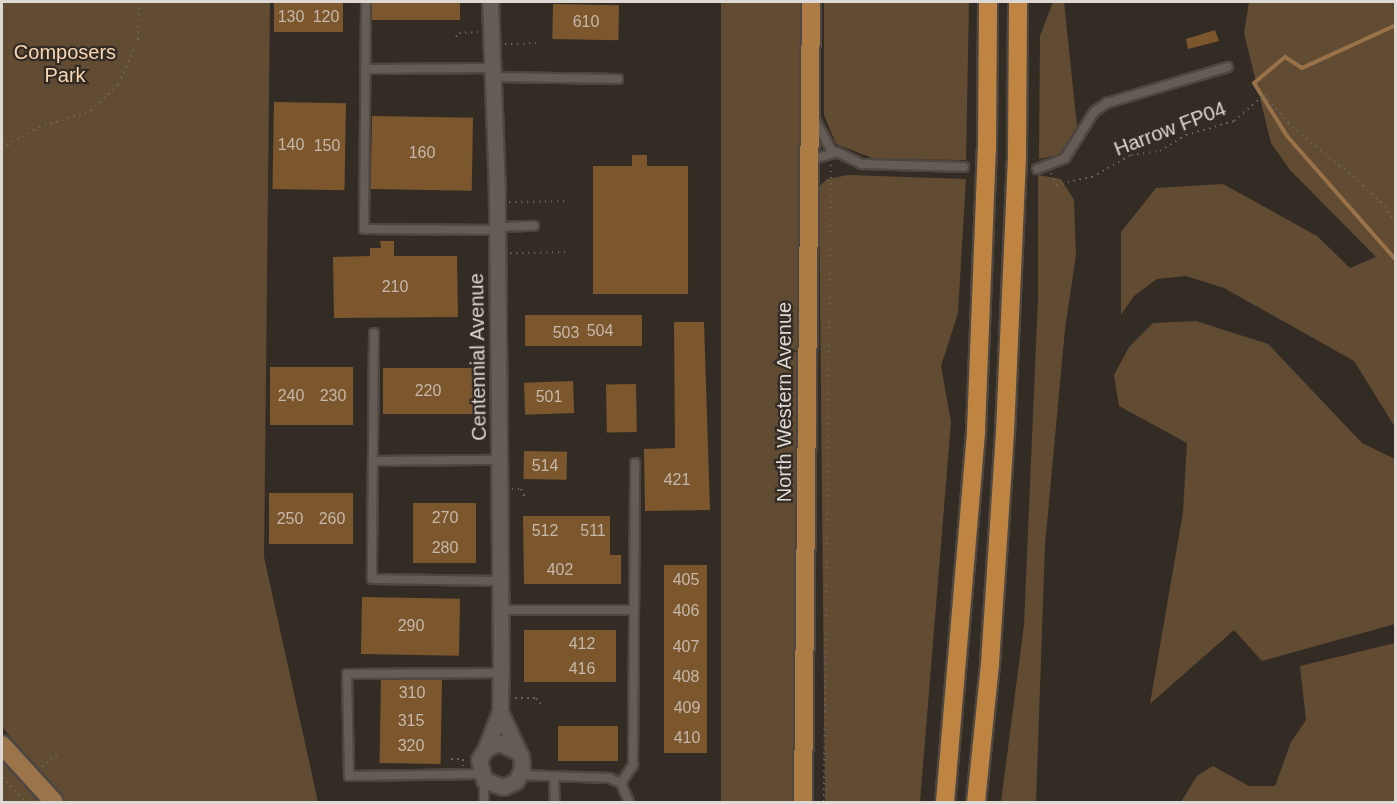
<!DOCTYPE html>
<style>
body{margin:0}
#map{position:relative;width:1397px;height:804px;overflow:hidden;background:#332c24;font-family:Helvetica,sans-serif}
div>[style]{position:absolute}
.green>*{inset:0;background:#624b33;transform-origin:0 0}
.stream>*{height:4px;margin:-2px;padding:0 2px;transform-origin:2px;border-radius:2px;background:#997249}
.building>*{inset:0;background:#7c572e;transform-origin:0 0}
.path>*{height:2px;margin-top:-1px;transform-origin:0;background:repeating-linear-gradient(90deg,#6a645d 0 1.5px,transparent 0 6px)}
.roads{filter:drop-shadow(2px 0 #4e4741) drop-shadow(-2px 0 #4e4741) drop-shadow(0 2px #4e4741) drop-shadow(0 -2px #4e4741)}
.service>*{height:8px;margin:-4px;padding:0 4px;transform-origin:4px;border-radius:4px;background:#655d55}
.minor>*{height:15px;margin:-7.5px;padding:0 7.5px;transform-origin:7.5px;border-radius:7.5px;background:#655d55}
.primary>*{height:18px;margin:-9px;padding:0 9px;transform-origin:9px;border-radius:9px;background:#9b7449}
.trunk>*{height:18px;margin:-9px;padding:0 9px;transform-origin:9px;border-radius:9px;background:#ad7c45}
.motorway>*{height:18px;margin:-9px;padding:0 9px;transform-origin:9px;border-radius:9px;background:#bf8441}
span{translate:-50% -50%;white-space:nowrap;text-align:center;line-height:1.15;-webkit-text-stroke:4.5px #332c24;paint-order:stroke}
.number-label{font-size:16px;color:#c6b8aa}
.number-label span{-webkit-text-stroke-width:0}
.park-label{font-size:20px;color:#fad6b2}
.street-label{font-size:20px;color:#ded9d4}
.frame{position:absolute;inset:0;border:3px solid #ded9d4;pointer-events:none}
</style>
<div id="map">
<div class="green">
<div style="clip-path:polygon(2px 2px,270px 2px,264px 557px,318px 802px,67px 802px,2px 727px)"></div>
<div style="left:721px;top:2px;width:79px;height:800px"></div>
<div style="clip-path:polygon(824px 2px,969px 2px,966px 160px,875px 159px,836px 144px,824px 115px)"></div>
<div style="clip-path:polygon(1053px 2px,1064px 2px,1077px 126px,1062px 154px,1039px 159px,1040px 36px)"></div>
<div style="clip-path:polygon(1249px 2px,1395px 2px,1395px 427px,1354px 361px,1224px 288px,1186px 276px,1157px 279px,1134px 296px,1121px 315px,1121px 232px,1156px 188px,1223px 184px,1317px 236px,1350px 268px,1376px 257px,1290px 170px,1271px 143px,1244px 33px)"></div>
<div style="clip-path:polygon(848px 175px,966px 179px,958px 313px,941px 366px,951px 422px,920px 802px,825px 802px,819px 187px,827px 179px)"></div>
<div style="clip-path:polygon(1038px 175px,1061px 179px,1074px 200px,1076px 255px,1065px 329px,1045px 545px,1036px 802px,1001px 802px,1024px 625px,1038px 297px)"></div>
<div style="clip-path:polygon(1196px 321px,1268px 344px,1362px 443px,1395px 459px,1395px 624px,1262px 661px,1234px 630px,1150px 704px,1183px 512px,1187px 443px,1119px 406px,1114px 375px,1129px 347px,1153px 323px)"></div>
<div style="clip-path:polygon(1395px 643px,1395px 802px,1181px 802px,1197px 776px,1213px 766px,1249px 786px,1275px 786px,1291px 742px,1306px 720px,1300px 666px)"></div>
<div style="clip-path:polygon(2px 757px,46px 802px,2px 802px)"></div>
</div>
<div class="stream">
<div style="left:1396px;top:25px;width:103px;rotate:155.4deg"></div>
<div style="left:1302px;top:68px;width:20px;rotate:-147deg"></div>
<div style="left:1285px;top:57px;width:40px;rotate:140deg"></div>
<div style="left:1254px;top:83px;width:62px;rotate:58.1deg"></div>
<div style="left:1287px;top:136px;width:165px;rotate:48.7deg"></div>
</div>
<div class="building">
<div style="left:274px;top:2px;width:69px;height:30px"></div>
<div style="left:372px;top:2px;width:88px;height:18px"></div>
<div style="left:553px;top:4px;width:66px;height:35px;rotate:1deg"></div>
<div style="clip-path:polygon(1215px 30px,1219px 41px,1188px 49px,1186px 39px)"></div>
<div style="left:274px;top:102px;width:72px;height:87px;rotate:1deg"></div>
<div style="left:372px;top:116px;width:101px;height:73px;rotate:1deg"></div>
<div style="clip-path:polygon(632px 155px,647px 155px,647px 166px,688px 166px,688px 294px,593px 294px,593px 166px,632px 166px)"></div>
<div style="clip-path:polygon(380px 241px,394px 241px,394px 256px,457px 256px,458px 317px,334px 318px,333px 257px,370px 256px,370px 248px,381px 248px)"></div>
<div style="left:642px;top:315px;width:31px;height:117px;rotate:90deg"></div>
<div style="clip-path:polygon(674px 322px,704px 322px,710px 510px,645px 511px,644px 449px,675px 448px)"></div>
<div style="left:353px;top:367px;width:58px;height:83px;rotate:90deg"></div>
<div style="left:474px;top:368px;width:46px;height:91px;rotate:90deg"></div>
<div style="left:573px;top:381px;width:32px;height:49px;rotate:88deg"></div>
<div style="left:636px;top:384px;width:48px;height:30px;rotate:89deg"></div>
<div style="left:524px;top:451px;width:43px;height:28px;rotate:1deg"></div>
<div style="left:269px;top:493px;width:84px;height:51px"></div>
<div style="left:476px;top:503px;width:60px;height:63px;rotate:90deg"></div>
<div style="clip-path:polygon(523px 516px,610px 516px,610px 555px,621px 555px,621px 584px,524px 584px)"></div>
<div style="left:664px;top:565px;width:43px;height:188px"></div>
<div style="left:362px;top:597px;width:98px;height:57px;rotate:1deg"></div>
<div style="left:616px;top:630px;width:52px;height:92px;rotate:90deg"></div>
<div style="left:442px;top:679px;width:85px;height:61px;rotate:91deg"></div>
<div style="left:558px;top:726px;width:60px;height:35px"></div>
</div>
<div class="path">
<div style="left:456px;top:37px;width:5px;rotate:-53deg"></div>
<div style="left:459px;top:33px;width:19px;rotate:-3deg"></div>
<div style="left:505px;top:44px;width:31px;rotate:-2deg"></div>
<div style="left:2px;top:148px;width:43px;rotate:-29.6deg"></div>
<div style="left:39px;top:127px;width:54px;rotate:-17.1deg"></div>
<div style="left:91px;top:111px;width:39px;rotate:-44deg"></div>
<div style="left:119px;top:84px;width:49px;rotate:-67.1deg"></div>
<div style="left:138px;top:39px;width:37px;rotate:-88deg"></div>
<div style="left:1051px;top:173px;width:13px;rotate:67deg"></div>
<div style="left:1056px;top:185px;width:37px;rotate:-13deg"></div>
<div style="left:1092px;top:177px;width:45px;rotate:-29.4deg"></div>
<div style="left:1131px;top:155px;width:29px;rotate:-8deg"></div>
<div style="left:1160px;top:151px;width:31px;rotate:-32deg"></div>
<div style="left:1186px;top:135px;width:50px;rotate:-16.3deg"></div>
<div style="left:1234px;top:121px;width:40px;rotate:-41deg"></div>
<div style="left:1264px;top:95px;width:37px;rotate:49deg"></div>
<div style="left:1288px;top:123px;width:97px;rotate:39.6deg"></div>
<div style="left:1363px;top:185px;width:30px;rotate:44deg"></div>
<div style="left:1385px;top:206px;width:21px;rotate:59deg"></div>
<div style="left:509px;top:202px;width:57px;rotate:-1deg"></div>
<div style="left:510px;top:253px;width:56px;rotate:-1deg"></div>
<div style="left:512px;top:489px;width:9px"></div>
<div style="left:521px;top:489px;width:10px;rotate:66deg"></div>
<div style="left:515px;top:698px;width:21px"></div>
<div style="left:536px;top:698px;width:10px;rotate:53deg"></div>
<div style="left:451px;top:759px;width:12px"></div>
<div style="left:463px;top:759px;width:7px;rotate:90deg"></div>
<div style="left:42px;top:767px;width:20px;rotate:-41deg"></div>
<div style="left:2px;top:777px;width:34px;rotate:47deg"></div>
<div style="left:824px;top:802px;width:638px;rotate:-89.37deg"></div>
</div>
<div class="roads">
<div class="service">
<div style="left:366px;top:2px;width:227px;rotate:90.5deg"></div>
<div style="left:364px;top:229px;width:134px;rotate:0.4deg"></div>
<div style="left:365px;top:69px;width:128px;rotate:-0.4deg"></div>
<div style="left:495px;top:77px;width:123px;rotate:0.9deg"></div>
<div style="left:814px;top:118px;width:40px;rotate:62deg"></div>
<div style="left:811px;top:160px;width:27px;rotate:-17deg"></div>
<div style="left:837px;top:152px;width:28px;rotate:26deg"></div>
<div style="left:862px;top:164px;width:102px;rotate:1.7deg"></div>
<div style="left:1037px;top:169px;width:30px;rotate:-21deg"></div>
<div style="left:1065px;top:158px;width:54px;rotate:-57.8deg"></div>
<div style="left:1094px;top:112px;width:16px;rotate:-35deg"></div>
<div style="left:1107px;top:103px;width:126px;rotate:-16.6deg"></div>
<div style="left:498px;top:227px;width:36px;rotate:-2deg"></div>
<div style="left:374px;top:333px;width:246px;rotate:90.5deg"></div>
<div style="left:372px;top:579px;width:128px;rotate:0.9deg"></div>
<div style="left:374px;top:461px;width:126px;rotate:-0.5deg"></div>
<div style="left:500px;top:610px;width:134px"></div>
<div style="left:480px;top:774px;width:131px;rotate:179.1deg"></div>
<div style="left:349px;top:776px;width:102px;rotate:-91.1deg"></div>
<div style="left:347px;top:674px;width:154px;rotate:-0.4deg"></div>
<div style="left:520px;top:775px;width:89px;rotate:1.9deg"></div>
<div style="left:609px;top:778px;width:13px;rotate:23deg"></div>
<div style="left:621px;top:783px;width:21px;rotate:67deg"></div>
<div style="left:554px;top:778px;width:24px;rotate:88deg"></div>
<div style="left:621px;top:783px;width:22px;rotate:-56deg"></div>
<div style="left:633px;top:765px;width:302px;rotate:-89.6deg"></div>
<div style="left:484px;top:802px;width:22px;rotate:-90deg"></div>
</div>
<div class="minor">
<div style="left:500px;top:712px;width:50px;rotate:65deg"></div>
<div style="left:521px;top:757px;width:12px;rotate:85deg"></div>
<div style="left:522px;top:769px;width:13px;rotate:117deg"></div>
<div style="left:516px;top:781px;width:14px;rotate:155deg"></div>
<div style="left:503px;top:787px;width:20px;rotate:-160deg"></div>
<div style="left:484px;top:780px;width:21px;rotate:-104deg"></div>
<div style="left:479px;top:760px;width:14px;rotate:-60deg"></div>
<div style="left:486px;top:748px;width:15px;rotate:-20deg"></div>
<div style="left:500px;top:743px;width:20px;rotate:27deg"></div>
<div style="left:486px;top:748px;width:39px;rotate:-69deg"></div>
<div style="left:500px;top:712px;width:39px;rotate:-89deg"></div>
<div style="left:501px;top:673px;width:481px;rotate:-90.5deg"></div>
<div style="left:497px;top:192px;width:190px;rotate:-92.1deg"></div>
</div>
<div class="primary">
<div style="left:2px;top:745px;width:77px;rotate:47.6deg"></div>
</div>
<div class="trunk">
<div style="left:803px;top:802px;width:800px;rotate:-89.43deg"></div>
</div>
<div class="motorway">
<div style="left:945px;top:802px;width:372px;rotate:-85.2deg"></div>
<div style="left:976px;top:431px;width:282px;rotate:-87.8deg"></div>
<div style="left:987px;top:149px;width:147px;rotate:-89.6deg"></div>
<div style="left:976px;top:802px;width:139px;rotate:-84.2deg"></div>
<div style="left:990px;top:664px;width:232px;rotate:-86.3deg"></div>
<div style="left:1005px;top:432px;width:279px;rotate:-87.5deg"></div>
<div style="left:1017px;top:153px;width:151px;rotate:-89.6deg"></div>
</div>
</div>
<div class="number-label">
<span style="left:291px;top:17px">130</span>
<span style="left:326px;top:17px">120</span>
<span style="left:586px;top:22px">610</span>
<span style="left:291px;top:145px">140</span>
<span style="left:327px;top:146px">150</span>
<span style="left:422px;top:153px">160</span>
<span style="left:395px;top:287px">210</span>
<span style="left:600px;top:331px">504</span>
<span style="left:566px;top:333px">503</span>
<span style="left:428px;top:391px">220</span>
<span style="left:291px;top:396px">240</span>
<span style="left:333px;top:396px">230</span>
<span style="left:549px;top:397px">501</span>
<span style="left:545px;top:466px">514</span>
<span style="left:677px;top:480px">421</span>
<span style="left:445px;top:518px">270</span>
<span style="left:290px;top:519px">250</span>
<span style="left:332px;top:519px">260</span>
<span style="left:545px;top:531px">512</span>
<span style="left:593px;top:531px">511</span>
<span style="left:445px;top:548px">280</span>
<span style="left:560px;top:570px">402</span>
<span style="left:686px;top:580px">405</span>
<span style="left:686px;top:611px">406</span>
<span style="left:411px;top:626px">290</span>
<span style="left:582px;top:644px">412</span>
<span style="left:686px;top:647px">407</span>
<span style="left:582px;top:669px">416</span>
<span style="left:686px;top:677px">408</span>
<span style="left:412px;top:693px">310</span>
<span style="left:687px;top:708px">409</span>
<span style="left:411px;top:721px">315</span>
<span style="left:687px;top:738px">410</span>
<span style="left:411px;top:746px">320</span>
</div>
<div class="park-label">
<span style="left:65px;top:64px">Composers<br>Park</span>
</div>
<div class="street-label">
<span style="left:1170px;top:129px;rotate:-21deg">Harrow FP04</span>
<span style="left:478px;top:357px;rotate:-91deg">Centennial Avenue</span>
<span style="left:784px;top:402px;rotate:-90deg">North Western Avenue</span>
</div>
<div class="frame"></div>
</div>
